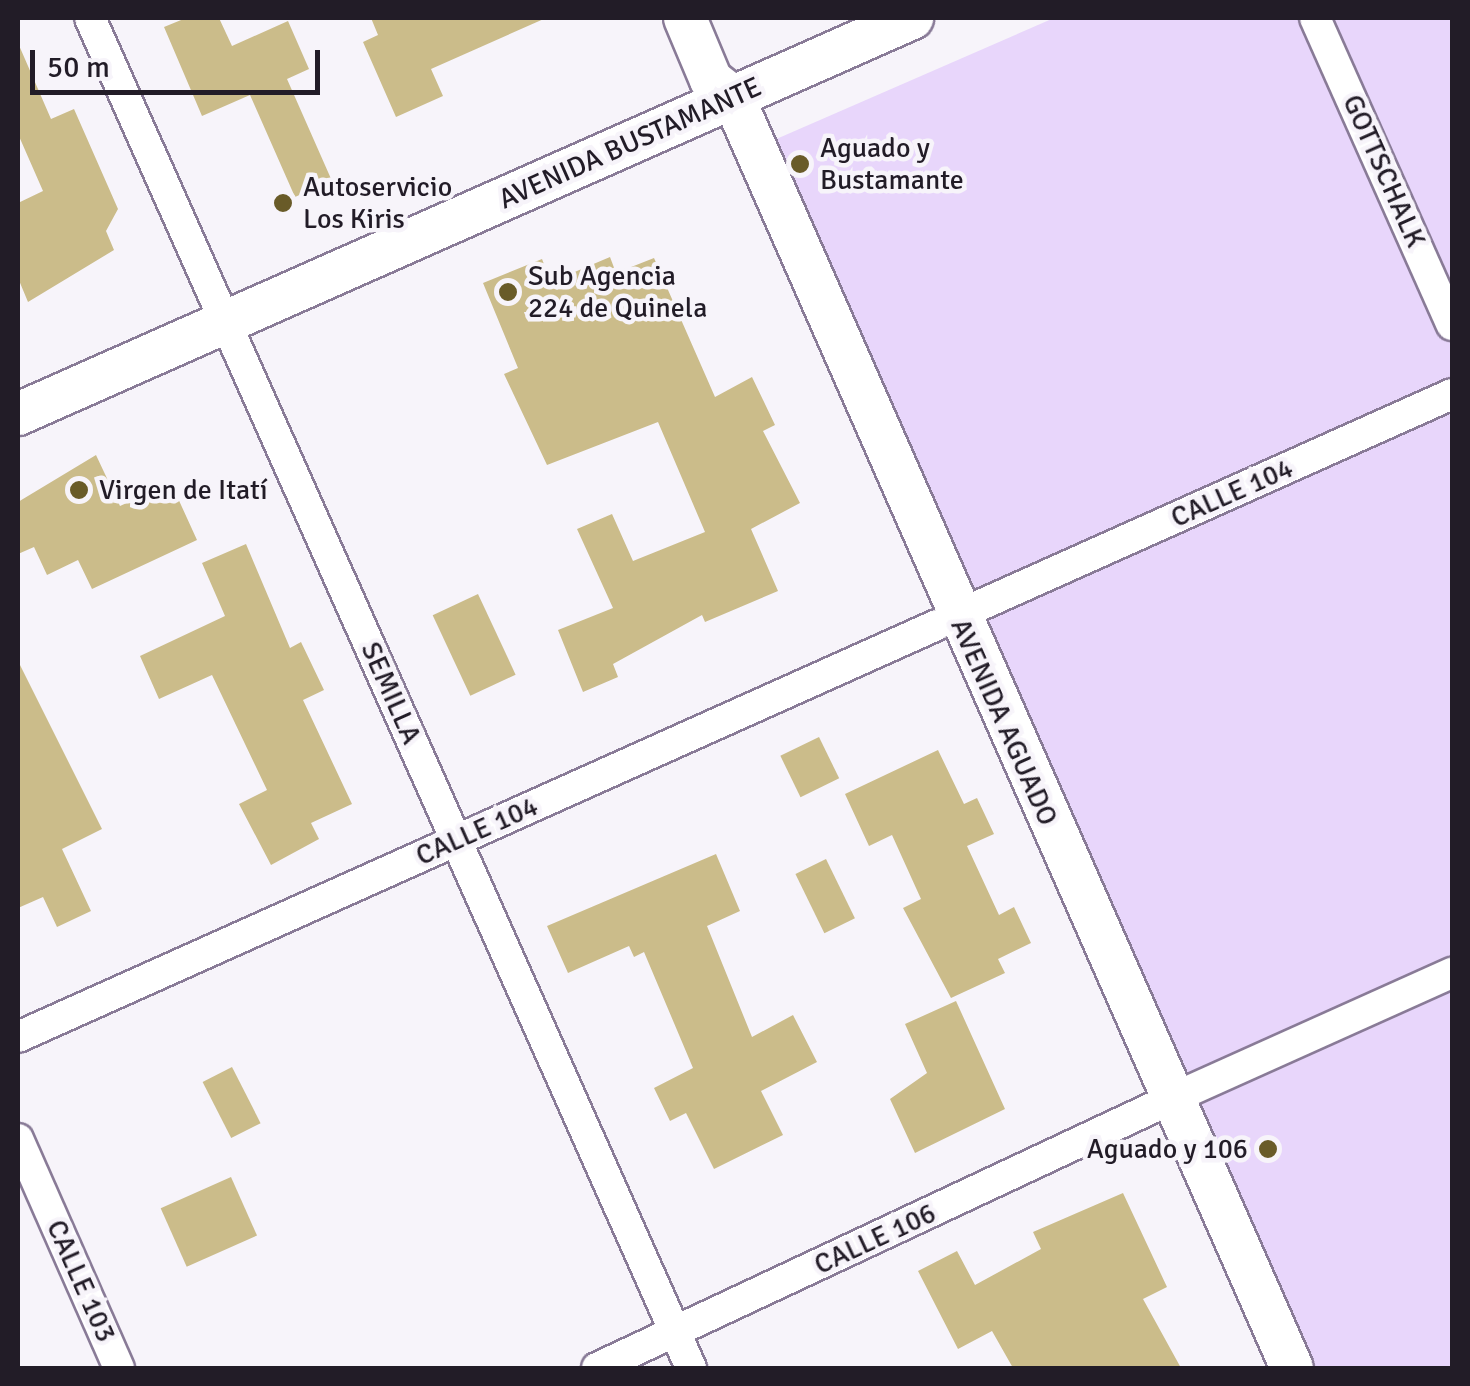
<!DOCTYPE html>
<meta charset="utf-8">
<style>
body{margin:0}
#map{position:relative;width:1470px;height:1386px;overflow:hidden;background:#f7f4fa;font-family:Signika,sans-serif}
div>[style]{position:absolute}
.green>*{inset:0;background:#e8d6fb}
.building>*{inset:0;background:#cbbc8a;transform-origin:0 0}
.roads{filter:drop-shadow(2px 0 #897b97) drop-shadow(-2px 0 #897b97) drop-shadow(0 2px #897b97) drop-shadow(0 -2px #897b97)}
.street>*{height:30px;margin:-15px;padding:0 15px;transform-origin:15px;border-radius:15px;background:#fff}
.secondary>*{height:42px;margin:-21px;padding:0 21px;transform-origin:21px;border-radius:21px;background:#fff}
.dots>*{width:28px;height:28px;translate:-50% -50%;box-sizing:border-box;border:5px solid #f7f4fa;border-radius:50%}
span{translate:-50% -50%;white-space:nowrap;text-align:center;line-height:1.15;-webkit-text-stroke:9px #f7f4fa;paint-order:stroke}
.street-label{font-size:28px;color:#221c27}
.poi-label{font-size:28px;color:#221c27}
.left{translate:0 -50%;text-align:left}
.right{translate:-100% -50%;text-align:right}
.frame{position:absolute;inset:0;border:20px solid #221c27;pointer-events:none}
.scale{position:absolute;left:30px;top:50px;width:290px;height:45px;box-sizing:border-box;border:5px solid #221c27;border-top:0;padding-left:12px;font-size:30px;line-height:35px;white-space:nowrap;color:#221c27;-webkit-text-stroke:8px #f7f4fa;paint-order:stroke}
</style>
<div id="map">
<div class="green">
<div style="clip-path:polygon(1054px 18px,1452px 18px,1452px 1368px,1302px 1368px,760px 146px)"></div>
</div>
<div class="building">
<div style="clip-path:polygon(186px 18px,219px 18px,232px 46px,288px 21px,309px 69px,287px 79px,332px 181px,295px 197px,250px 95px,202px 116px,164px 27px)"></div>
<div style="clip-path:polygon(371px 18px,546px 18px,431px 69px,443px 96px,396px 117px,363px 42px,378px 35px)"></div>
<div style="clip-path:polygon(18px 43px,51px 119px,74px 109px,118px 209px,106px 231px,114px 250px,28px 302px,18px 278px,18px 203px,43px 191px,18px 134px)"></div>
<div style="clip-path:polygon(610px 257px,616px 273px,654px 258px,715px 397px,752px 377px,775px 425px,763px 431px,800px 503px,751px 529px,778px 591px,705px 622px,702px 615px,613px 664px,618px 677px,583px 692px,558px 630px,613px 608px,577px 529px,612px 514px,633px 561px,705px 532px,658px 422px,547px 465px,504px 374px,518px 368px,483px 283px,542px 259px,551px 282px)"></div>
<div style="clip-path:polygon(96px 455px,120px 506px,171px 483px,197px 540px,92px 589px,78px 560px,47px 575px,34px 547px,18px 554px,18px 502px)"></div>
<div style="clip-path:polygon(246px 544px,290px 648px,301px 642px,324px 690px,303px 700px,352px 804px,311px 823px,319px 839px,271px 865px,239px 804px,267px 790px,212px 675px,159px 699px,140px 656px,225px 616px,202px 563px)"></div>
<div style="left:478px;top:594px;width:89px;height:50px;rotate:65deg"></div>
<div style="clip-path:polygon(18px 661px,102px 829px,62px 849px,91px 911px,57px 927px,43px 897px,18px 908px)"></div>
<div style="left:819px;top:737px;width:46px;height:43px;rotate:64deg"></div>
<div style="clip-path:polygon(938px 750px,964px 804px,977px 798px,994px 834px,967px 846px,999px 915px,1014px 907px,1031px 943px,998px 959px,1005px 973px,951px 998px,903px 908px,921px 899px,892px 835px,869px 846px,845px 794px)"></div>
<div style="clip-path:polygon(716px 854px,740px 911px,707px 926px,752px 1037px,793px 1015px,817px 1062px,761px 1091px,783px 1135px,714px 1169px,686px 1113px,670px 1121px,654px 1088px,693px 1068px,644px 952px,634px 957px,629px 946px,568px 973px,547px 926px)"></div>
<div style="left:826px;top:859px;width:66px;height:34px;rotate:64deg"></div>
<div style="clip-path:polygon(956px 1001px,1005px 1109px,915px 1153px,890px 1099px,927px 1073px,905px 1024px)"></div>
<div style="left:232px;top:1067px;width:63px;height:33px;rotate:63deg"></div>
<div style="left:231px;top:1177px;width:64px;height:77px;rotate:66deg"></div>
<div style="clip-path:polygon(1123px 1193px,1167px 1287px,1143px 1299px,1181px 1368px,1013px 1368px,992px 1331px,958px 1349px,918px 1271px,957px 1251px,975px 1285px,1041px 1249px,1033px 1232px)"></div>
</div>
<div class="roads">
<div class="street">
<div style="left:90px;top:18px;width:1478px;rotate:66deg"></div>
<div style="left:1315px;top:18px;width:336px;rotate:66deg"></div>
<div style="left:956px;top:616px;width:543px;rotate:-24.11deg"></div>
<div style="left:18px;top:1037px;width:1007px;rotate:-24.15deg"></div>
<div style="left:1171px;top:1099px;width:308px;rotate:-24.2deg"></div>
<div style="left:18px;top:1139px;width:250px;rotate:66.2deg"></div>
<div style="left:597px;top:1368px;width:613px;rotate:-25.1deg"></div>
</div>
<div class="secondary">
<div style="left:685px;top:18px;width:67px;rotate:67.2deg"></div>
<div style="left:711px;top:80px;width:28px;rotate:38deg"></div>
<div style="left:733px;top:97px;width:1388px;rotate:66.26deg"></div>
<div style="left:18px;top:414px;width:978px;rotate:-23.89deg"></div>
</div>
</div>
<div class="dots">
<div style="left:800px;top:164px;background:#695b28"></div>
<div style="left:283px;top:203px;background:#695b28"></div>
<div style="left:508px;top:292px;background:#695b28"></div>
<div style="left:79px;top:490px;background:#695b28"></div>
<div style="left:1268px;top:1149px;background:#695b28"></div>
</div>
<div class="street-label">
<span style="left:630px;top:143px;rotate:-24deg">AVENIDA BUSTAMANTE</span>
<span style="left:1384px;top:171px;rotate:66deg">GOTTSCHALK</span>
<span style="left:1232px;top:493px;rotate:-24deg">CALLE 104</span>
<span style="left:391px;top:693px;rotate:66deg">SEMILLA</span>
<span style="left:1004px;top:722px;rotate:66deg">AVENIDA AGUADO</span>
<span style="left:477px;top:831px;rotate:-24deg">CALLE 104</span>
<span style="left:875px;top:1239px;rotate:-25deg">CALLE 106</span>
<span style="left:81px;top:1281px;rotate:66deg">CALLE 103</span>
</div>
<div class="poi-label">
<span class="left" style="left:820px;top:164px">Aguado y<br>Bustamante</span>
<span class="left" style="left:303px;top:203px">Autoservicio<br>Los Kiris</span>
<span class="left" style="left:528px;top:292px">Sub Agencia<br>224 de Quinela</span>
<span class="left" style="left:99px;top:490px">Virgen de Itatí</span>
<span class="right" style="left:1248px;top:1149px">Aguado y 106</span>
</div>
<div class="frame"></div>
<div class="scale">50 m</div>
</div>
